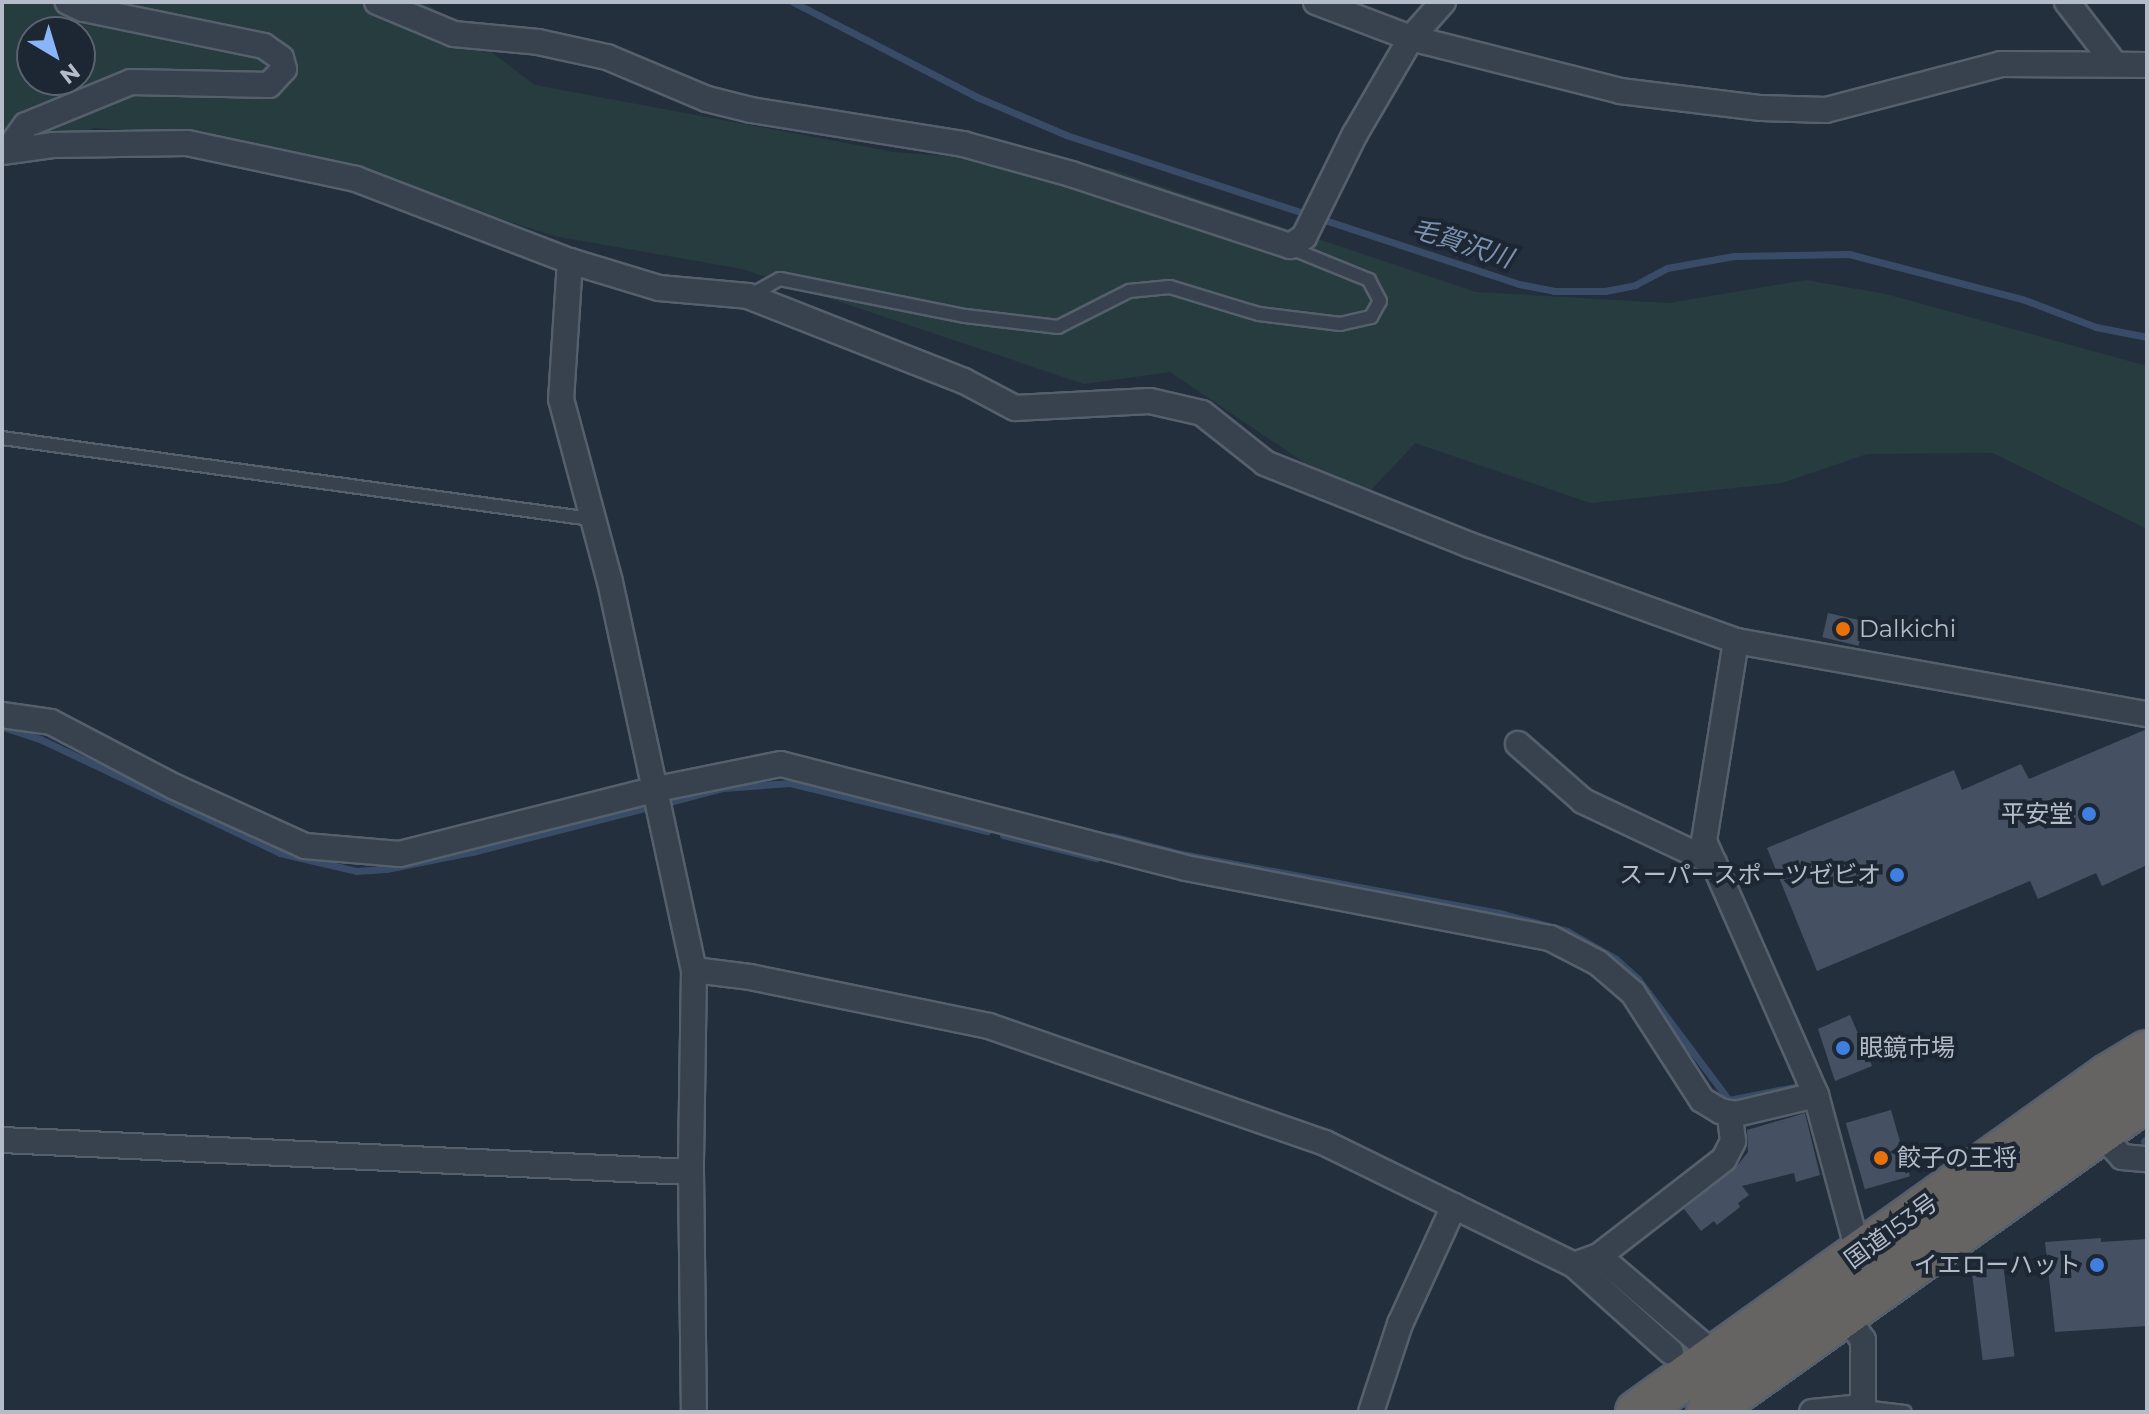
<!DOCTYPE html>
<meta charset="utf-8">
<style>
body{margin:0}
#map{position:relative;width:2149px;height:1414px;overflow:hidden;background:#242f3e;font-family:Montserrat,"Noto Sans JP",sans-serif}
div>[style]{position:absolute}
.green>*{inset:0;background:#263c3f}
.stream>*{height:7px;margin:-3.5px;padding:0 3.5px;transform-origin:3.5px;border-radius:3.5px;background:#394c67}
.building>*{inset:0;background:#455162;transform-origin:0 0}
.roads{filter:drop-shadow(2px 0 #565f6c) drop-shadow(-2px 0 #565f6c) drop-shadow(0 2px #565f6c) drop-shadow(0 -2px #565f6c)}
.service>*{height:12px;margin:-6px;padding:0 6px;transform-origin:6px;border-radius:6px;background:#38414e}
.minor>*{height:24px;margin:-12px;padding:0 12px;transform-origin:12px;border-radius:12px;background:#38414e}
.trunk>*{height:42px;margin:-21px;padding:0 21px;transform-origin:21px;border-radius:21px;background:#656462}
.dots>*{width:22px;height:22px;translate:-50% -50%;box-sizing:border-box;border:4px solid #1d2633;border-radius:50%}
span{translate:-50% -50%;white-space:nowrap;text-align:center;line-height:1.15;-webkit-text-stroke:8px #1d2633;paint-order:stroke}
.poi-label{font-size:24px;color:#b4bcc9}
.left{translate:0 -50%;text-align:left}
.right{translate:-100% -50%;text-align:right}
.street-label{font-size:24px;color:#b4bcc9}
.water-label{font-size:26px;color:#7c92b1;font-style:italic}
.frame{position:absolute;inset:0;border:4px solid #b4bcc9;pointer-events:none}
.north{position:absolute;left:16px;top:16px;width:80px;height:80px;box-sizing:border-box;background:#1d2633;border:2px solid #59626f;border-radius:50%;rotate:142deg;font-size:22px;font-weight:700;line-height:32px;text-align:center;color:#b4bcc9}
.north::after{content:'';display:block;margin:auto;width:28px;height:36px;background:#8ab4f8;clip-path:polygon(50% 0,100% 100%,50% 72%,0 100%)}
</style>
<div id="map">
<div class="green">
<div style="clip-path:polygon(evenodd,2px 2px,425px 2px,535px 85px,894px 152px,1110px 169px,1476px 292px,1669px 303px,1806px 280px,1886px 294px,2147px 366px,2147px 529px,1993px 453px,1867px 454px,1782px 483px,1590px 503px,1415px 443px,1361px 501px,1170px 372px,1084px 384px,742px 269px,554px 236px,294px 151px,240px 141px,94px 128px,53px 145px,2px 130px,2px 2px,32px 32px,80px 32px,80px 80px,32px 80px,32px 32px)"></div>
</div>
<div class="stream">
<div style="left:793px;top:2px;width:207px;rotate:27.3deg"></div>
<div style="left:977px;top:97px;width:97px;rotate:23.1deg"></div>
<div style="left:1066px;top:135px;width:477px;rotate:18.2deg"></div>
<div style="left:1519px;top:284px;width:36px;rotate:11deg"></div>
<div style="left:1554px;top:291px;width:51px"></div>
<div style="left:1605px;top:291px;width:31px;rotate:-11deg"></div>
<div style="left:1635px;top:285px;width:36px;rotate:-28deg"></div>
<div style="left:1667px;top:268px;width:68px;rotate:-10.2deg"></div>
<div style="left:1734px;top:256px;width:115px;rotate:-1deg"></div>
<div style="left:1849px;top:254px;width:179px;rotate:14.6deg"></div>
<div style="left:2022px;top:299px;width:79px;rotate:20.7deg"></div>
<div style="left:2096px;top:327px;width:52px;rotate:11.1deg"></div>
<div style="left:3px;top:727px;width:39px;rotate:18deg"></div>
<div style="left:40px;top:739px;width:266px;rotate:25.4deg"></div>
<div style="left:280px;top:853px;width:78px;rotate:13.3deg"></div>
<div style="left:356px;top:871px;width:30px;rotate:-4deg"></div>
<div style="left:386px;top:869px;width:88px;rotate:-11.2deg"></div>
<div style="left:472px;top:852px;width:178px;rotate:-14.3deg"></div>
<div style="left:669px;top:802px;width:56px;rotate:-14.5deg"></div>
<div style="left:723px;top:788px;width:67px;rotate:-4.3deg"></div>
<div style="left:790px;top:783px;width:203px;rotate:13.7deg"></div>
<div style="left:1003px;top:835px;width:96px;rotate:13.9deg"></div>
<div style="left:1111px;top:836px;width:72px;rotate:14.4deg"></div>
<div style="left:1181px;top:854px;width:323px;rotate:10.5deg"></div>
<div style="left:1499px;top:913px;width:70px;rotate:14.8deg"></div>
<div style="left:1567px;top:931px;width:56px;rotate:29.7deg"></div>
<div style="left:1616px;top:959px;width:30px;rotate:42deg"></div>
<div style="left:1638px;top:979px;width:151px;rotate:53.1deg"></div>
<div style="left:1729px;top:1100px;width:66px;rotate:-11.3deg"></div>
<div style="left:2144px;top:1141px;width:4px;rotate:-34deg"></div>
</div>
<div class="building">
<div style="left:1828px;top:613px;width:37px;height:25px;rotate:13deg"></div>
<div style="clip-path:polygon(2147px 729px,2147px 865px,2102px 886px,2096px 873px,2038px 899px,2030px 881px,1817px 971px,1767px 848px,1954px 770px,1962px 790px,2021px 764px,2029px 779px)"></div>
<div style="clip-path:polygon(1850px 1015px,1872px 1066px,1835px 1081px,1818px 1029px)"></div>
<div style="left:1891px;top:1110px;width:69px;height:47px;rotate:74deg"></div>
<div style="clip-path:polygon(1805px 1113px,1820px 1175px,1796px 1182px,1794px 1173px,1742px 1186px,1749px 1195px,1738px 1203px,1740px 1207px,1717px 1225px,1714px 1221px,1701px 1231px,1684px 1209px,1737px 1166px,1748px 1152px,1747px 1130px)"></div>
<div style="clip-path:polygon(2101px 1238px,2101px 1242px,2147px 1239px,2147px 1326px,2055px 1332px,2045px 1242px)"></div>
<div style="left:2003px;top:1263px;width:94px;height:32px;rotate:83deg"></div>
</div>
<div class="roads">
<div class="service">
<div style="left:749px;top:296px;width:35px;rotate:-29deg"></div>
<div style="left:780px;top:279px;width:189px;rotate:11.3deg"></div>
<div style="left:965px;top:316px;width:94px;rotate:6.7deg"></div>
<div style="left:1058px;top:327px;width:80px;rotate:-26.9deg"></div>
<div style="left:1129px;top:291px;width:41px;rotate:-5.6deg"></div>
<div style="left:1170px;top:287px;width:93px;rotate:16.9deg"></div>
<div style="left:1259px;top:314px;width:82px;rotate:7deg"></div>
<div style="left:1340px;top:324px;width:32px;rotate:-13deg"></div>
<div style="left:1371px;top:317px;width:18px;rotate:-61deg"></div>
<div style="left:1380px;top:301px;width:24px;rotate:-118deg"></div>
<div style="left:1369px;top:280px;width:85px;rotate:-157.9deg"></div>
<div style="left:2px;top:438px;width:595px;rotate:7.83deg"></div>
<div style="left:1863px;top:1407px;width:42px;rotate:6.8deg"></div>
</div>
<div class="minor">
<div style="left:377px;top:2px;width:83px;rotate:22.6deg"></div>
<div style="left:454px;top:34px;width:84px;rotate:5.4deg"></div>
<div style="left:538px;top:42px;width:71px;rotate:12.3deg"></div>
<div style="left:607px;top:57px;width:108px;rotate:22.8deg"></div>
<div style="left:707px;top:99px;width:45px;rotate:14deg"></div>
<div style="left:751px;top:110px;width:215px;rotate:9.1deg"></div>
<div style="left:963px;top:144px;width:112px;rotate:15.5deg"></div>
<div style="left:1071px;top:174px;width:231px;rotate:18.2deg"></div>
<div style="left:1290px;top:246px;width:17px;rotate:-33deg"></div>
<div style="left:1304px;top:237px;width:115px;rotate:-63.7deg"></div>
<div style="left:1355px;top:134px;width:111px;rotate:-59.7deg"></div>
<div style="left:1411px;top:38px;width:48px;rotate:-48.4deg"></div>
<div style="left:1316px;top:2px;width:102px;rotate:20.8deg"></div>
<div style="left:1411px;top:38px;width:216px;rotate:14.2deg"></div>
<div style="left:1620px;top:91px;width:142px;rotate:6.9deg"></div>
<div style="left:1761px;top:108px;width:65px;rotate:1.8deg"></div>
<div style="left:1826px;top:110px;width:181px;rotate:-14.7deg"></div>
<div style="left:2001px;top:64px;width:146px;rotate:0.4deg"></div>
<div style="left:2067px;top:2px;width:77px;rotate:52.4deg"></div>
<div style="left:7px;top:151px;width:32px;rotate:-54deg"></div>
<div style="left:26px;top:125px;width:113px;rotate:-22.3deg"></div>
<div style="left:131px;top:82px;width:138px;rotate:1.2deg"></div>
<div style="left:269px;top:85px;width:22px;rotate:-47deg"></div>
<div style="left:284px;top:69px;width:11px;rotate:-105deg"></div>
<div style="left:281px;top:58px;width:21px;rotate:-145deg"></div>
<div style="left:264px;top:46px;width:185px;rotate:-168.4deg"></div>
<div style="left:83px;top:9px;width:17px;rotate:-155deg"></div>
<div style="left:2px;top:152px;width:51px;rotate:-7.8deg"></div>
<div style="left:53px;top:145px;width:134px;rotate:-0.9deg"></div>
<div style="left:187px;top:143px;width:173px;rotate:12deg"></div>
<div style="left:356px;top:179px;width:229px;rotate:21deg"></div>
<div style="left:570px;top:261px;width:93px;rotate:16.9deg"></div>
<div style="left:659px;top:288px;width:89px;rotate:5.1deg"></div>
<div style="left:748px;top:296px;width:232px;rotate:21.5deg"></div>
<div style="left:964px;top:381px;width:58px;rotate:27.9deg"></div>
<div style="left:1015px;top:408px;width:135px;rotate:-3deg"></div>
<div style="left:1150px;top:401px;width:53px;rotate:13deg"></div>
<div style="left:1202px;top:413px;width:80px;rotate:38.4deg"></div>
<div style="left:1265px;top:463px;width:221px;rotate:21.8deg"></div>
<div style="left:1470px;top:545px;width:283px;rotate:19.8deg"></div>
<div style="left:1736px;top:641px;width:417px;rotate:10.1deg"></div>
<div style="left:570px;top:261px;width:138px;rotate:93.7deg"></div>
<div style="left:561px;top:399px;width:189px;rotate:75deg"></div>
<div style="left:610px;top:582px;width:397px;rotate:77.8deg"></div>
<div style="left:694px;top:970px;width:202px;rotate:90.9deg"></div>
<div style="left:691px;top:1172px;width:240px;rotate:89.3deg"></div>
<div style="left:1736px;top:641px;width:203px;rotate:99.1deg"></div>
<div style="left:1704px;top:841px;width:278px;rotate:66.2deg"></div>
<div style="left:1816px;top:1095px;width:165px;rotate:74.9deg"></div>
<div style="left:2px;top:715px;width:49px;rotate:8.1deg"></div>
<div style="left:51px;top:722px;width:140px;rotate:27.7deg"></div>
<div style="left:175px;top:787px;width:143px;rotate:24.4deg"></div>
<div style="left:305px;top:846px;width:95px;rotate:4.8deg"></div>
<div style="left:400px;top:854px;width:265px;rotate:-14.2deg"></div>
<div style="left:657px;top:789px;width:126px;rotate:-11.4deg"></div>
<div style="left:781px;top:764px;width:418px;rotate:14.4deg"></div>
<div style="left:1186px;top:868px;width:371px;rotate:10.9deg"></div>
<div style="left:1550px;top:938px;width:54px;rotate:27.5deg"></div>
<div style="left:1598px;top:963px;width:46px;rotate:40.6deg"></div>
<div style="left:1633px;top:993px;width:127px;rotate:57.2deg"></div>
<div style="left:1702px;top:1100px;width:21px;rotate:31deg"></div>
<div style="left:1720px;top:1111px;width:16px;rotate:11deg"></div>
<div style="left:1736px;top:1114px;width:82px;rotate:-13.4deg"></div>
<div style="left:1518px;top:744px;width:86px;rotate:41.2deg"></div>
<div style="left:1583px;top:801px;width:145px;rotate:25.3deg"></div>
<div style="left:694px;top:970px;width:56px;rotate:7.1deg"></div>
<div style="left:750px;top:977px;width:244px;rotate:11.6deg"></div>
<div style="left:989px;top:1026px;width:356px;rotate:19.2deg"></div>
<div style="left:1325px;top:1143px;width:277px;rotate:26.1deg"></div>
<div style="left:1574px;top:1265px;width:130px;rotate:41.9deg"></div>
<div style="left:2099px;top:1132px;width:34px;rotate:47deg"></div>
<div style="left:2122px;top:1157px;width:25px;rotate:5deg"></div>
<div style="left:2px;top:1140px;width:690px;rotate:2.66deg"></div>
<div style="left:1599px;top:1256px;width:154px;rotate:40.5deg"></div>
<div style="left:1574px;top:1265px;width:27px;rotate:-20deg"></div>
<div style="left:1599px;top:1256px;width:158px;rotate:-37.8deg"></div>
<div style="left:1724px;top:1159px;width:20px;rotate:-63deg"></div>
<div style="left:1733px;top:1141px;width:26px;rotate:-97deg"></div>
<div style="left:1844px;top:1313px;width:33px;rotate:55deg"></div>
<div style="left:1863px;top:1340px;width:72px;rotate:90deg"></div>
<div style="left:1371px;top:1412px;width:93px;rotate:-71.8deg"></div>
<div style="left:1400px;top:1324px;width:130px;rotate:-65.4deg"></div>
<div style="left:1812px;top:1412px;width:51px;rotate:-5.6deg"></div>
</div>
<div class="trunk">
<div style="left:1637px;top:1412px;width:580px;rotate:-35.53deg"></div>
<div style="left:2109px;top:1075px;width:44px;rotate:-31.2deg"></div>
<div style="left:1708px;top:1412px;width:539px;rotate:-35.49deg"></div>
</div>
</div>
<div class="dots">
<div style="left:1843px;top:629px;background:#e8710a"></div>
<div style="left:2089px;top:814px;background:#3f7fe0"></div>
<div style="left:1897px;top:875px;background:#3f7fe0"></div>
<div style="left:1843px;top:1048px;background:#3f7fe0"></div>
<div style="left:1881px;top:1158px;background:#e8710a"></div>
<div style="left:2097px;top:1265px;background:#3f7fe0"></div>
</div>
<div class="poi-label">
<span class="left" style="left:1859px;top:629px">Dalkichi</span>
<span class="right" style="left:2073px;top:814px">平安堂</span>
<span class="right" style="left:1881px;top:875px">スーパースポーツゼビオ</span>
<span class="left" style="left:1859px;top:1048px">眼鏡市場</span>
<span class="left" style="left:1897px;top:1158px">餃子の王将</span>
<span class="right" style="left:2081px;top:1265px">イエローハット</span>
</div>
<div class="street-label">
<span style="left:1891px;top:1231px;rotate:-36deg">国道153号</span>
</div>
<div class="water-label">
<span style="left:1462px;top:244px;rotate:18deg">毛賀沢川</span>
</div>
<div class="frame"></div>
<div class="north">N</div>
</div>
